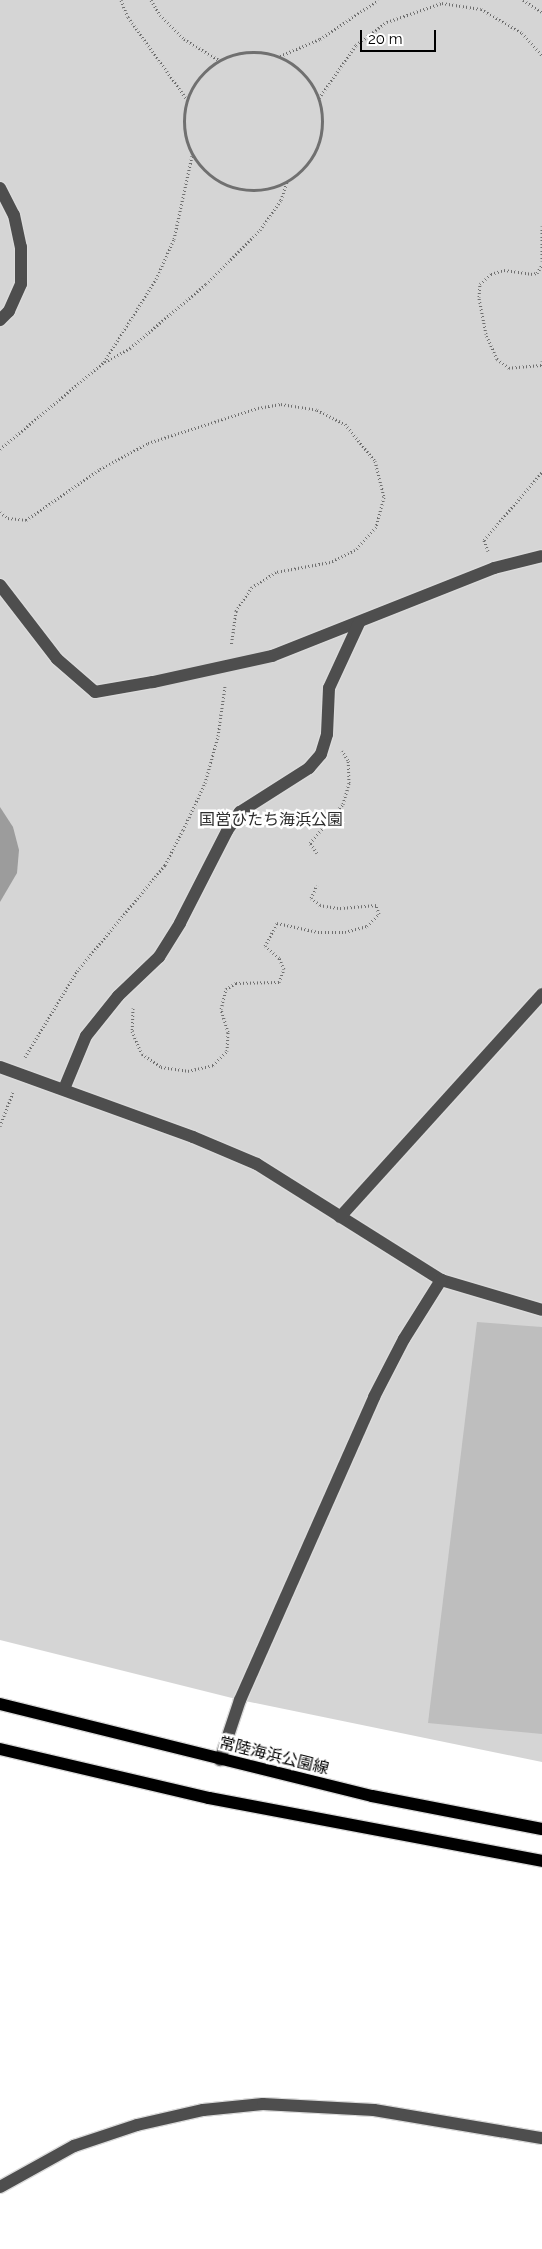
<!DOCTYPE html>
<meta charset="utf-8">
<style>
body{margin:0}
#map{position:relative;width:542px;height:2249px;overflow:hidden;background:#fff;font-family:Raleway,"Noto Sans JP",sans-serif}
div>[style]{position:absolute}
.green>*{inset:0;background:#d5d5d5}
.water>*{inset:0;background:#9c9c9c}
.building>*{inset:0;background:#bebebe}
.path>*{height:3px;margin-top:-1.5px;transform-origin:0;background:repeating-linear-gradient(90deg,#707070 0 1px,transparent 0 3.5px)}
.path>.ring{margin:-1.5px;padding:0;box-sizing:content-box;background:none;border:3px solid #707070;border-radius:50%}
.roads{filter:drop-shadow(1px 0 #dbdbdb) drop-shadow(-1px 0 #dbdbdb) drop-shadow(0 1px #dbdbdb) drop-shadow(0 -1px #dbdbdb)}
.minor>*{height:12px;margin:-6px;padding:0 6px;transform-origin:6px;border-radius:6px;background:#4e4e4e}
.major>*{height:12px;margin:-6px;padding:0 6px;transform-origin:6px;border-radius:6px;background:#000}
.minor-bridge>*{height:12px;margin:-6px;padding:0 6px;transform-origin:6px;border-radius:6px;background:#4e4e4e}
span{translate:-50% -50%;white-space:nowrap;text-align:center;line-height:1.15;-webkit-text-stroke:5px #fff;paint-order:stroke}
.park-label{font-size:16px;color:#2c2c2c}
.street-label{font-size:16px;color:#000}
.scale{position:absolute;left:360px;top:30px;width:76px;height:22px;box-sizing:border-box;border:2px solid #000;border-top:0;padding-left:6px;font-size:15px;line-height:18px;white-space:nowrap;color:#000;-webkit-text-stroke:4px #fff;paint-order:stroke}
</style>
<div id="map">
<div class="green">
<div style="clip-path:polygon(0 0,542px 0,542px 1762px,240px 1700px,0 1640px)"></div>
</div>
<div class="water">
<div style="clip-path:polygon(0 807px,13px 827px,19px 850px,17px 873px,0 902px)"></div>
</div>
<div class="building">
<div style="clip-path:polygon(477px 1322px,542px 1327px,542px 1734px,428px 1723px)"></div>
</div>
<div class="path">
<div style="left:121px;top:0;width:18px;rotate:68deg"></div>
<div style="left:128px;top:17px;width:100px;rotate:54.4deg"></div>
<div style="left:151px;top:0;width:17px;rotate:59deg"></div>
<div style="left:160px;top:15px;width:34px;rotate:45deg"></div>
<div style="left:184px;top:39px;width:41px;rotate:31deg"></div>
<div style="left:523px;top:0;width:22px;rotate:32deg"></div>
<div class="ring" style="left:184px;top:52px;width:135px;height:135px"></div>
<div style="left:280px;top:56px;width:43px;rotate:-23deg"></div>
<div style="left:320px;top:39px;width:70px;rotate:-33.9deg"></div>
<div style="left:319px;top:98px;width:65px;rotate:-55.1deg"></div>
<div style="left:356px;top:45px;width:39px;rotate:-37deg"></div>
<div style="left:387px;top:22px;width:58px;rotate:-19.1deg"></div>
<div style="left:442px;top:3px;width:39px;rotate:9deg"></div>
<div style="left:481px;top:9px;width:48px;rotate:30.3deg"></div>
<div style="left:522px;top:33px;width:30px;rotate:48deg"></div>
<div style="left:542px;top:226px;width:35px;rotate:90deg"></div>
<div style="left:542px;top:361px;width:6px;rotate:90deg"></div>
<div style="left:105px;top:362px;width:29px;rotate:-29deg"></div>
<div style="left:130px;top:348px;width:99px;rotate:-40.1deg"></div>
<div style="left:206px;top:284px;width:76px;rotate:-45deg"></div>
<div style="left:260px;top:230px;width:37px;rotate:-55deg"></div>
<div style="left:281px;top:200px;width:19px;rotate:-72deg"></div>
<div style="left:541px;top:365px;width:32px;rotate:175deg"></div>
<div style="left:509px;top:368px;width:15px;rotate:-143deg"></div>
<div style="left:497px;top:359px;width:27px;rotate:-114deg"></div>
<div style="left:486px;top:334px;width:38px;rotate:-101deg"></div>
<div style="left:479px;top:297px;width:13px;rotate:-86deg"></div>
<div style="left:480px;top:284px;width:15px;rotate:-42deg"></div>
<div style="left:491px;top:274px;width:14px;rotate:-17deg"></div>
<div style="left:504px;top:270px;width:27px;rotate:8deg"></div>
<div style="left:531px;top:274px;width:6px;rotate:-9deg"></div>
<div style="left:537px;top:273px;width:9px;rotate:-58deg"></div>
<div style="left:0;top:449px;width:136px;rotate:-39.9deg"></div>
<div style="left:104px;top:362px;width:98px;rotate:-57.9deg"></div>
<div style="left:156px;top:279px;width:44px;rotate:-65.8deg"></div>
<div style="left:174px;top:239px;width:85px;rotate:-77.8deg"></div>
<div style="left:0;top:512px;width:10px;rotate:37deg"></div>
<div style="left:8px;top:518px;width:18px;rotate:6deg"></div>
<div style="left:26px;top:520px;width:90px;rotate:-34.6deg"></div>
<div style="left:100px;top:469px;width:55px;rotate:-28.4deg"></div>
<div style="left:148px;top:443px;width:115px;rotate:-17.7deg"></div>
<div style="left:258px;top:408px;width:23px;rotate:-10deg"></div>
<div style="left:281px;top:404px;width:36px;rotate:9deg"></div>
<div style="left:317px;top:410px;width:31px;rotate:27deg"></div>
<div style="left:345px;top:424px;width:48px;rotate:51deg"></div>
<div style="left:375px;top:461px;width:37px;rotate:76deg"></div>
<div style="left:384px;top:497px;width:31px;rotate:105deg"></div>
<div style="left:376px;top:527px;width:31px;rotate:132deg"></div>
<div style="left:355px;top:550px;width:28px;rotate:154deg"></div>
<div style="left:330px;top:562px;width:55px;rotate:169.5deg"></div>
<div style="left:276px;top:572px;width:28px;rotate:148deg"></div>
<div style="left:252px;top:587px;width:29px;rotate:124deg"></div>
<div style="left:236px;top:611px;width:34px;rotate:98deg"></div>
<div style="left:488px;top:551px;width:12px;rotate:-110deg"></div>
<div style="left:484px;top:540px;width:89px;rotate:-49.5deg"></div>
<div style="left:317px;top:853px;width:12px;rotate:-125deg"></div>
<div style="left:310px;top:843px;width:51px;rotate:-49.8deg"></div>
<div style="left:343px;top:804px;width:22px;rotate:-74deg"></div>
<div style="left:349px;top:783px;width:23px;rotate:-92deg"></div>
<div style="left:348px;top:760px;width:11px;rotate:-124deg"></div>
<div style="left:133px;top:1008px;width:23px;rotate:92deg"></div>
<div style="left:132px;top:1031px;width:25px;rotate:67deg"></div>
<div style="left:142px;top:1054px;width:23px;rotate:34deg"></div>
<div style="left:161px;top:1067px;width:27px;rotate:8deg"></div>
<div style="left:188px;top:1071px;width:26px;rotate:-13deg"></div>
<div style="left:213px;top:1065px;width:20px;rotate:-45deg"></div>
<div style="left:227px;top:1051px;width:19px;rotate:-87deg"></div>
<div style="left:228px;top:1032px;width:24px;rotate:-107deg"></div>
<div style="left:221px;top:1009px;width:21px;rotate:-76deg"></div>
<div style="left:226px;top:989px;width:12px;rotate:-31deg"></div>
<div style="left:236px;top:983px;width:43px;rotate:-1.3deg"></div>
<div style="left:279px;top:982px;width:14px;rotate:-69deg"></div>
<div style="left:284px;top:969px;width:12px;rotate:-114deg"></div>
<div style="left:279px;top:958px;width:18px;rotate:-139deg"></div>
<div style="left:265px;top:946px;width:26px;rotate:-62deg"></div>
<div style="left:277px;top:923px;width:42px;rotate:12.4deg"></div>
<div style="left:318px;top:932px;width:27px"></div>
<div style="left:345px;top:932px;width:23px;rotate:-15deg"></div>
<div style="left:367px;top:926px;width:17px;rotate:-45deg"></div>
<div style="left:379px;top:914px;width:9px;rotate:-108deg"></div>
<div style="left:376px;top:905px;width:38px;rotate:175deg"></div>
<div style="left:338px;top:908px;width:18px;rotate:-171deg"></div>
<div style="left:320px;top:905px;width:11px;rotate:-142deg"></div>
<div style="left:311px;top:898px;width:14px;rotate:-65deg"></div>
<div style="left:25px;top:1057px;width:100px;rotate:-58.8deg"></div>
<div style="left:77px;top:971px;width:138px;rotate:-50.3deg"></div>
<div style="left:165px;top:865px;width:39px;rotate:-63deg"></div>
<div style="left:183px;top:830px;width:52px;rotate:-64.9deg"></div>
<div style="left:205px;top:783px;width:49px;rotate:-74.5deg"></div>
<div style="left:218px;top:736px;width:50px;rotate:-82deg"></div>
<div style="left:0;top:1126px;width:36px;rotate:-69deg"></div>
</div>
<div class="roads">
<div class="minor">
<div style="left:0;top:188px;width:30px;rotate:63deg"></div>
<div style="left:14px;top:215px;width:33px;rotate:78deg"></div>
<div style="left:21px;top:247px;width:37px;rotate:90deg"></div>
<div style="left:21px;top:284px;width:30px;rotate:114deg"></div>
<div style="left:9px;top:311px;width:13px;rotate:135deg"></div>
<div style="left:0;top:585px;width:93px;rotate:52.4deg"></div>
<div style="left:57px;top:659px;width:50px;rotate:41deg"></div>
<div style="left:95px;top:692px;width:59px;rotate:-9.8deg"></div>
<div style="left:272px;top:656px;width:239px;rotate:-21.6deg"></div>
<div style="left:494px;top:568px;width:49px;rotate:-14deg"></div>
<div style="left:0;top:1067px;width:205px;rotate:19.9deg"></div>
<div style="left:193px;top:1137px;width:69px;rotate:22.9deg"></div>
<div style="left:257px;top:1164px;width:218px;rotate:32.2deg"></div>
<div style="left:441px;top:1280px;width:105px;rotate:16.5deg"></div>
<div style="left:64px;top:1089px;width:57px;rotate:-67.5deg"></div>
<div style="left:86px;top:1036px;width:51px;rotate:-51.3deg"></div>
<div style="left:118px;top:996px;width:57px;rotate:-43.6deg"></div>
<div style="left:159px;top:957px;width:40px;rotate:-58deg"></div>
<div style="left:180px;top:923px;width:103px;rotate:-62.9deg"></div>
<div style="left:227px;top:831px;width:23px;rotate:-56deg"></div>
<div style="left:240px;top:812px;width:82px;rotate:-32.5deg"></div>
<div style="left:309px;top:768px;width:18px;rotate:-49deg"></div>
<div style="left:321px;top:754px;width:21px;rotate:-73deg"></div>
<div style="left:327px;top:734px;width:46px;rotate:-87.5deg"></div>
<div style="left:329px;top:688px;width:72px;rotate:-65.2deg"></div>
<div style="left:340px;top:1217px;width:301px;rotate:-47.8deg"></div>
<div style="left:220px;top:1760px;width:63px;rotate:-71.6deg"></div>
<div style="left:240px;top:1700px;width:331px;rotate:-66.1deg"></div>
<div style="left:374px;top:1397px;width:65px;rotate:-62.7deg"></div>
<div style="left:404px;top:1339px;width:70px;rotate:-57.9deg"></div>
<div style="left:0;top:2187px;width:85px;rotate:-29deg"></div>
<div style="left:74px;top:2146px;width:66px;rotate:-18.4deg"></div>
<div style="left:137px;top:2125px;width:68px;rotate:-12.8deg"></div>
<div style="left:203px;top:2110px;width:60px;rotate:-5.7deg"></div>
<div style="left:263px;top:2104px;width:111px;rotate:3.1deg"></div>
<div style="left:374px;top:2110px;width:170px;rotate:9.5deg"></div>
</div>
<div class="major">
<div style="left:0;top:1704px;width:383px;rotate:13.9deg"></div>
<div style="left:372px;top:1796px;width:173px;rotate:11deg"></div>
<div style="left:0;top:1749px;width:215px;rotate:13.2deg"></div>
<div style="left:209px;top:1798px;width:339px;rotate:10.7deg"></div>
</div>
</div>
<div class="minor-bridge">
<div style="left:153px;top:682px;width:122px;rotate:-12.3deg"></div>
</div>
<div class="park-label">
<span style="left:271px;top:820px">国営ひたち海浜公園</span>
</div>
<div class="street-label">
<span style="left:274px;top:1756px;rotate:14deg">常陸海浜公園線</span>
</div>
<div class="scale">20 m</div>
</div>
